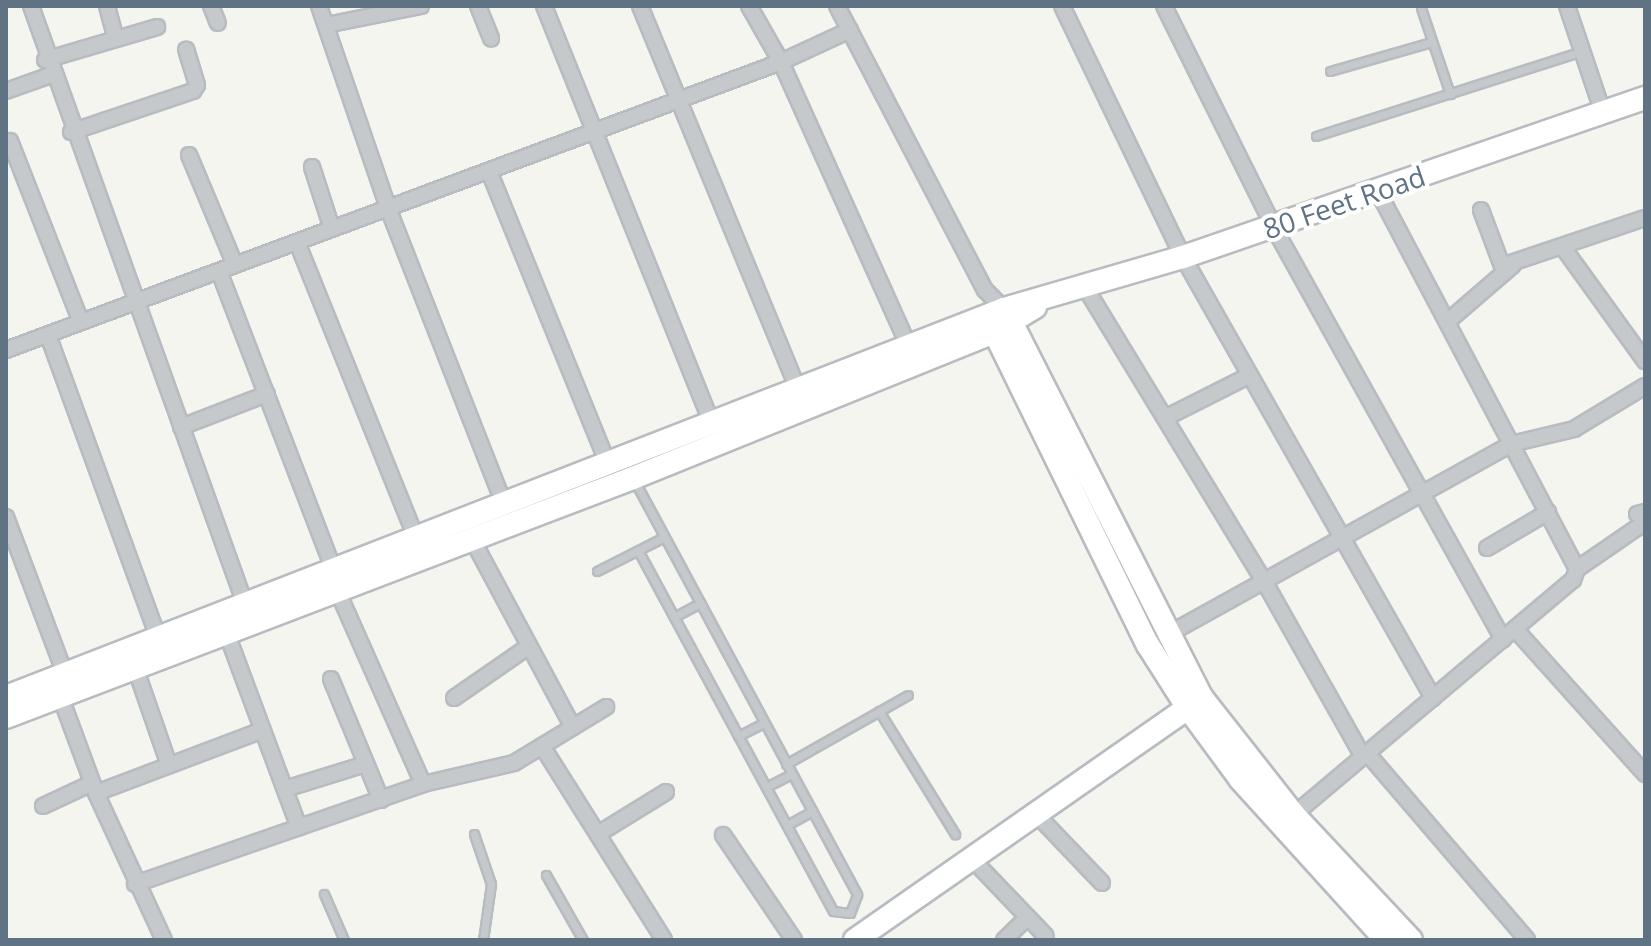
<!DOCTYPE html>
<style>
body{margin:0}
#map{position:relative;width:1651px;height:946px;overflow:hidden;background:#f5f5f0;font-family:"Open Sans",sans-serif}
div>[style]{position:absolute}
.roads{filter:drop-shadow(2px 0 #b7bcc1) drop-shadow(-2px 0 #b7bcc1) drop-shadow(0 2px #b7bcc1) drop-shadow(0 -2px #b7bcc1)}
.lane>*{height:7px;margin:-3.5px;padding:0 3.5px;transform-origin:3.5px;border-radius:3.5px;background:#c6c9cc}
.street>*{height:14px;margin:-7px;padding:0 7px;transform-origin:7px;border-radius:7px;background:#c6c9cc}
.secondary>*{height:22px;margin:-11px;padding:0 11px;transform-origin:11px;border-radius:11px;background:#fff}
span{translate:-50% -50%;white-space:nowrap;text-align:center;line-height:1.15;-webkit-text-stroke:8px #fff;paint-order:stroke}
.street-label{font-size:28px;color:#607384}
.frame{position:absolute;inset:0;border:8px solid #607384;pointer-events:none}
</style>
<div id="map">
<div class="roads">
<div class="lane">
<div style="left:1421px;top:8px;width:91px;rotate:71.4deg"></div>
<div style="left:1330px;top:71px;width:106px;rotate:-15.9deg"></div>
<div style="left:1316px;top:136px;width:280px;rotate:-17.7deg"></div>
<div style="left:634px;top:480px;width:471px;rotate:61.7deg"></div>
<div style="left:857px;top:895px;width:19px;rotate:111deg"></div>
<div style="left:850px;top:913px;width:17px;rotate:-173deg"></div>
<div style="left:833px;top:911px;width:409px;rotate:-118.4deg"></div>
<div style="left:597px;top:571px;width:75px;rotate:-26.9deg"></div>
<div style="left:674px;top:617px;width:30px;rotate:-28deg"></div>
<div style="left:879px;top:711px;width:145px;rotate:58.3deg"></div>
<div style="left:738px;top:736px;width:29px;rotate:-27deg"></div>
<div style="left:786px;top:764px;width:140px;rotate:-29.5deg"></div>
<div style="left:766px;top:787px;width:29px;rotate:-27deg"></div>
<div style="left:787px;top:825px;width:29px;rotate:-29deg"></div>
<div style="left:474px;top:834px;width:53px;rotate:71.2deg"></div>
<div style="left:491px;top:884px;width:57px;rotate:98.1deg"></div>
<div style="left:546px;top:875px;width:75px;rotate:60.4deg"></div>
<div style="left:324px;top:894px;width:50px;rotate:66.5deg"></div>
</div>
<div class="street">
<div style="left:31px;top:6px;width:635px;rotate:70.31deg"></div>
<div style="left:107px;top:6px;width:34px;rotate:75deg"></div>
<div style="left:211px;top:6px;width:18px;rotate:68deg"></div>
<div style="left:319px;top:6px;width:213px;rotate:71.1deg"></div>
<div style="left:388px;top:208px;width:318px;rotate:68.6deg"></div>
<div style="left:478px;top:6px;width:35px;rotate:68deg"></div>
<div style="left:544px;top:6px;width:450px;rotate:68.1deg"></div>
<div style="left:640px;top:6px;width:415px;rotate:67.6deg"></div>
<div style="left:749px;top:6px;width:64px;rotate:60.3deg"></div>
<div style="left:781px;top:62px;width:310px;rotate:65.8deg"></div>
<div style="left:837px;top:6px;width:320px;rotate:62.5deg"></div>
<div style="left:985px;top:290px;width:27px;rotate:45deg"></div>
<div style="left:1062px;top:6px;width:279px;rotate:64.3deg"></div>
<div style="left:1183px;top:257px;width:507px;rotate:60.45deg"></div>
<div style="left:1164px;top:6px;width:246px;rotate:63.6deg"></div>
<div style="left:1273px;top:226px;width:473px;rotate:60.9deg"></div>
<div style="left:1567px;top:6px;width:113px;rotate:71.4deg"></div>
<div style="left:326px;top:25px;width:97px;rotate:-11.3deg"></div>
<div style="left:45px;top:60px;width:117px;rotate:-16.4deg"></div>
<div style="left:6px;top:91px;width:48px;rotate:-19.6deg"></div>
<div style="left:71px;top:132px;width:129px;rotate:-18.6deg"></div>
<div style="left:193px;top:91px;width:7px;rotate:-56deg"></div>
<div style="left:197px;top:85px;width:37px;rotate:-107deg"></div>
<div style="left:10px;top:141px;width:194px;rotate:68.6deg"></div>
<div style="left:189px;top:155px;width:119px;rotate:67.3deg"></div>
<div style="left:312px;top:167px;width:65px;rotate:72.1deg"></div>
<div style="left:489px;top:171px;width:316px;rotate:67.9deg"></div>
<div style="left:1481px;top:210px;width:60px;rotate:69.4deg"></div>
<div style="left:1502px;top:266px;width:151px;rotate:-18.6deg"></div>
<div style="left:297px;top:242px;width:319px;rotate:68.1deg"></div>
<div style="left:1562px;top:246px;width:142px;rotate:54.2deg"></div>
<div style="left:219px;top:271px;width:320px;rotate:69deg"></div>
<div style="left:1085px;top:287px;width:344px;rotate:58.7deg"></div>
<div style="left:1264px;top:581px;width:202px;rotate:60.6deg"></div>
<div style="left:1447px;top:322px;width:87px;rotate:-40.8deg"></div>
<div style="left:48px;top:335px;width:322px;rotate:70deg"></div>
<div style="left:6px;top:350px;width:827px;rotate:-20.39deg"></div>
<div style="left:781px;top:62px;width:76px;rotate:-24.9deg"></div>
<div style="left:1165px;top:418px;width:95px;rotate:-26.8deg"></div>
<div style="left:181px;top:427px;width:92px;rotate:-21deg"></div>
<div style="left:1637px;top:514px;width:8px;rotate:-14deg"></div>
<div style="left:6px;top:517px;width:168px;rotate:69.4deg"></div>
<div style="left:472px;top:539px;width:213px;rotate:61.8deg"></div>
<div style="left:1487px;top:548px;width:71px;rotate:-30.5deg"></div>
<div style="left:1577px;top:569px;width:78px;rotate:-34.5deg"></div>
<div style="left:224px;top:626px;width:215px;rotate:69.6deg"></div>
<div style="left:1515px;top:629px;width:195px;rotate:48.1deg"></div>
<div style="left:1165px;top:636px;width:396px;rotate:-29deg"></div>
<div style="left:1511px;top:444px;width:65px;rotate:-13.4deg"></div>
<div style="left:1574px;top:429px;width:83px;rotate:-31.2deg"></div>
<div style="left:135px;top:667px;width:104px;rotate:70.9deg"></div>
<div style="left:331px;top:679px;width:131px;rotate:67.5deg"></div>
<div style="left:58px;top:690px;width:110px;rotate:69.7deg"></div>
<div style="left:96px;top:793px;width:162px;rotate:65.2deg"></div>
<div style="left:454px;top:698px;width:91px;rotate:-34.7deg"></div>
<div style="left:542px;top:746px;width:229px;rotate:57.8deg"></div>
<div style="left:1367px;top:753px;width:246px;rotate:49.4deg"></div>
<div style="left:423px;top:784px;width:93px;rotate:-13deg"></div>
<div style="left:514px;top:763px;width:108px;rotate:-31.3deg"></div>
<div style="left:285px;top:789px;width:85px;rotate:-17.2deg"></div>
<div style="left:96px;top:793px;width:178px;rotate:-20.7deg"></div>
<div style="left:43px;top:806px;width:54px;rotate:-25.1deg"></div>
<div style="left:1037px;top:815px;width:94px;rotate:46.3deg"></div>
<div style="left:1290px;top:818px;width:370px;rotate:-40.1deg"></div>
<div style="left:1573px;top:580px;width:12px;rotate:-70deg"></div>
<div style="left:1577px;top:569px;width:429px;rotate:-117.8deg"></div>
<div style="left:598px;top:834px;width:80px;rotate:-31.7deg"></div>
<div style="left:723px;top:835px;width:127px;rotate:55.9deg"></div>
<div style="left:973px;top:860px;width:105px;rotate:46.2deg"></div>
<div style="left:135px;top:884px;width:305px;rotate:-19.1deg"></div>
<div style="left:423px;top:784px;width:212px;rotate:-113.9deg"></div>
<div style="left:1004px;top:940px;width:33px;rotate:-44deg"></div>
</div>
<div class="secondary">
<div style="left:1005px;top:310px;width:435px;rotate:63.1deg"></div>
<div style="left:1202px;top:698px;width:149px;rotate:51.8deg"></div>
<div style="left:1294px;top:815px;width:171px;rotate:46.9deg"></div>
<div style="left:988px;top:319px;width:363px;rotate:63.9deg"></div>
<div style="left:1148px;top:645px;width:75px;rotate:57.6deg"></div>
<div style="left:1188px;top:708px;width:89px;rotate:53.6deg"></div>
<div style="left:1241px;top:780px;width:216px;rotate:47.8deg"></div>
<div style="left:6px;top:697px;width:1071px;rotate:-21.24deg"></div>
<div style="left:1004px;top:309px;width:186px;rotate:-16.2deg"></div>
<div style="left:1183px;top:257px;width:489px;rotate:-19deg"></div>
<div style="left:6px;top:717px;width:671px;rotate:-20.87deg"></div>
<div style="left:633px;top:478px;width:389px;rotate:-22deg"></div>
<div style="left:994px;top:332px;width:48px;rotate:-31.4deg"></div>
<div style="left:855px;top:940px;width:417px;rotate:-34.9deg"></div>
</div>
</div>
<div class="street-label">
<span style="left:1344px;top:202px;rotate:-19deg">80 Feet Road</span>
</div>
<div class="frame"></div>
</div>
